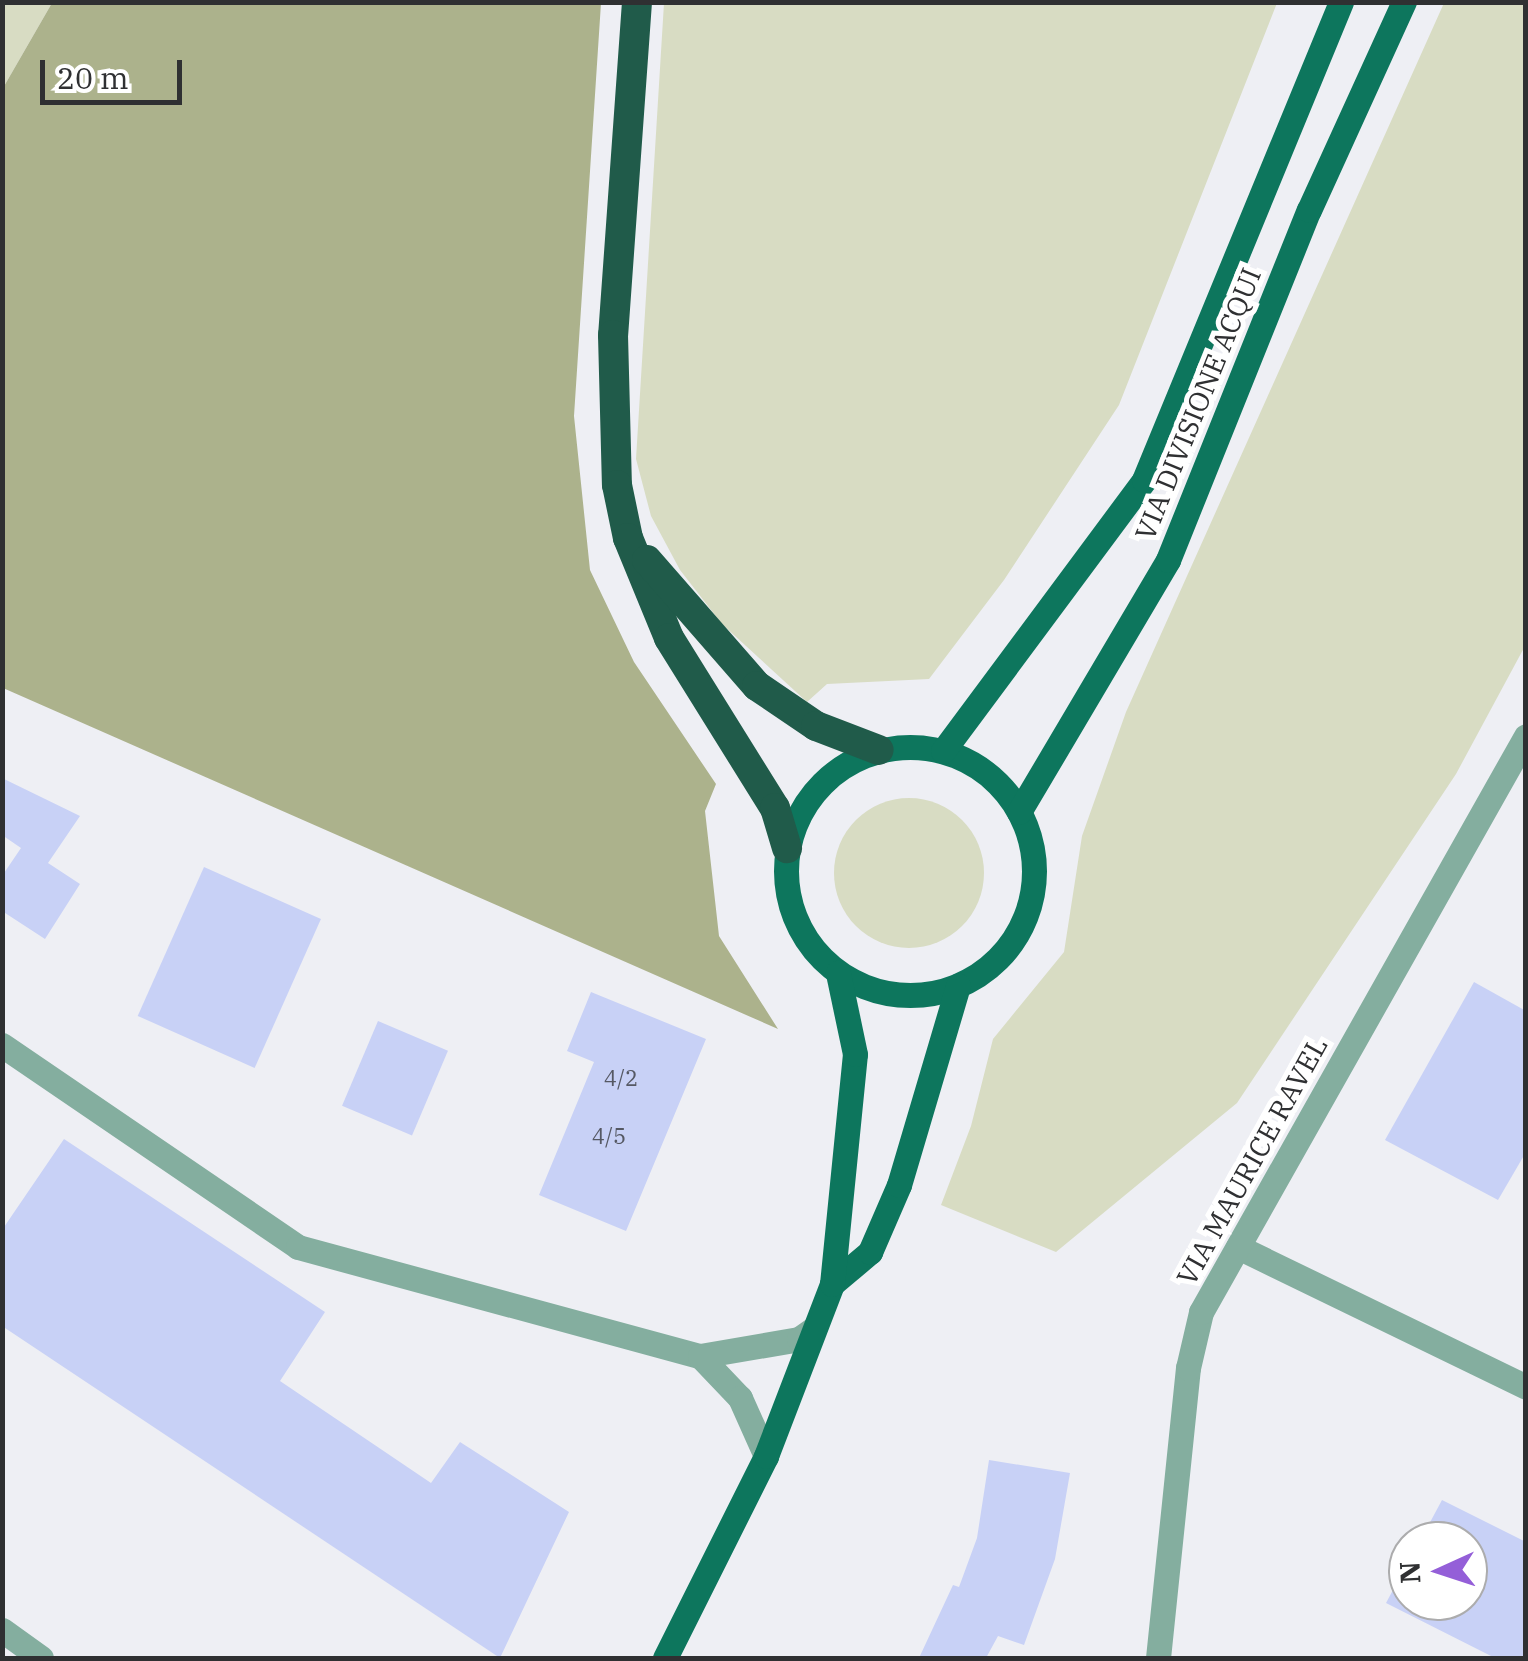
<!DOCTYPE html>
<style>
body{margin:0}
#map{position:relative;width:1528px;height:1661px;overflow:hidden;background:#eeeff4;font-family:"IBM Plex Serif",serif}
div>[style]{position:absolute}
.green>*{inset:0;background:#d8dcc3}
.round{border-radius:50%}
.forest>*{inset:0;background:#acb28c}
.building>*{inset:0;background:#c8d1f6;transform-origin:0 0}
.minor>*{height:25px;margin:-12.5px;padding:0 12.5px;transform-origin:12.5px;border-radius:12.5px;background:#84ae9f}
.major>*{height:25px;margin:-12.5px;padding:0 12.5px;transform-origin:12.5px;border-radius:12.5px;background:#0d765d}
.major>.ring{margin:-12.5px;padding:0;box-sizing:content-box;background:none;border:25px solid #0d765d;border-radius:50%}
.highway>*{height:30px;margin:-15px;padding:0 15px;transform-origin:15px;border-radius:15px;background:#205b4a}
span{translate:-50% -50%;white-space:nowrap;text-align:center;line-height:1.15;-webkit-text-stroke:10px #fff;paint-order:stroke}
.number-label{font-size:22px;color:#555863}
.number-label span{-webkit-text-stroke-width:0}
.street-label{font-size:28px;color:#2f3032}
.frame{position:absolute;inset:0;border:5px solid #2f3032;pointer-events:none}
.north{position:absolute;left:1388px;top:1521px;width:100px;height:100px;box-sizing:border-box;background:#fff;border:2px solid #acacad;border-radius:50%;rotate:267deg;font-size:28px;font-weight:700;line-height:40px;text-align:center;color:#2f3032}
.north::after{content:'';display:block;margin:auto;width:35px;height:45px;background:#945fd8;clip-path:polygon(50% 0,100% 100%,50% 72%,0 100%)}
.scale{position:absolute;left:40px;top:60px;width:142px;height:45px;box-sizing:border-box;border:5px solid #2f3032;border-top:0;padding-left:12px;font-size:30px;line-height:35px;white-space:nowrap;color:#2f3032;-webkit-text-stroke:8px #fff;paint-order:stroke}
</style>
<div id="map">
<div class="green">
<div style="clip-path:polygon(3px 3px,52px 3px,3px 88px)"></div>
<div style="clip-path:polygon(664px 3px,1277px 3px,1119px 405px,1004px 580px,929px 679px,827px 684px,807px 702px,722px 624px,680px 570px,651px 516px,636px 459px)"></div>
<div style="clip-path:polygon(1444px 3px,1525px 3px,1525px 646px,1456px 774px,1237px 1103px,1056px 1252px,941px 1205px,971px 1126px,993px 1039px,1064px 952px,1082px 836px,1126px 712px)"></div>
<div class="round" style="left:834px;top:798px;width:150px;height:150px"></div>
</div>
<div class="forest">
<div style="clip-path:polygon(52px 3px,601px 3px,574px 416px,590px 570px,634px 662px,716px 784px,705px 811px,719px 936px,778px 1029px,3px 688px,3px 88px)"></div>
</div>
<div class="building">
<div style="clip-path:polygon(2px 778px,80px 816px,48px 863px,80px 884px,45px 939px,2px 911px,2px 876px,21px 848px,2px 835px)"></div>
<div style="left:204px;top:867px;width:128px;height:163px;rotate:24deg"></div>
<div style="clip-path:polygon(1474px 982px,1526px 1011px,1526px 1152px,1498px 1200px,1385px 1140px)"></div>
<div style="clip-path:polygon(591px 992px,706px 1039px,626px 1231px,539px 1195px,594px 1062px,567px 1051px)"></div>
<div style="left:378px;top:1021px;width:76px;height:92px;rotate:23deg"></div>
<div style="clip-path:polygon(64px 1139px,325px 1312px,280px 1381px,431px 1483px,460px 1442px,569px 1512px,500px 1658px,2px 1326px,2px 1230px)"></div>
<div style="clip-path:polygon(989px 1460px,1070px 1473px,1055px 1559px,1024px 1645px,998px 1636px,986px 1658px,919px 1658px,953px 1585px,959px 1587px,977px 1538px)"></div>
<div style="clip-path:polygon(1442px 1500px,1526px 1542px,1526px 1658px,1495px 1658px,1386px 1603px,1408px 1562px,1408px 1601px,1468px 1601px,1468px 1541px,1420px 1541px)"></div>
</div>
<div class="minor">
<div style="left:2px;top:1045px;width:358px;rotate:34.3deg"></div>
<div style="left:298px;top:1247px;width:417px;rotate:15.2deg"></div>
<div style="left:700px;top:1356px;width:100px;rotate:-9.7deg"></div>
<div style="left:799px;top:1339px;width:16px;rotate:-35deg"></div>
<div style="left:1238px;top:1247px;width:320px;rotate:25.9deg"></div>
<div style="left:700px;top:1356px;width:58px;rotate:46.4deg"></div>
<div style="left:740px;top:1398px;width:64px;rotate:65.9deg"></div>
<div style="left:2px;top:1630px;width:48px;rotate:35.7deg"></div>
<div style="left:1158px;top:1658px;width:292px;rotate:-84.1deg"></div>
<div style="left:1188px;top:1368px;width:57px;rotate:-76.9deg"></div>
<div style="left:1201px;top:1312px;width:661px;rotate:-60.57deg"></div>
</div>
<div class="major">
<div class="ring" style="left:786px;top:747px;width:223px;height:223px"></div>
<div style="left:943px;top:751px;width:337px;rotate:-53.4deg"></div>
<div style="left:1144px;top:480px;width:517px;rotate:-67.6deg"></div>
<div style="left:1019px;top:812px;width:293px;rotate:-59.4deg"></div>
<div style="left:1168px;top:560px;width:377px;rotate:-68.1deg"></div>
<div style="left:1309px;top:210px;width:229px;rotate:-65.5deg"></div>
<div style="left:832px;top:1284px;width:50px;rotate:-40.1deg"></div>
<div style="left:870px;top:1252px;width:73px;rotate:-66.6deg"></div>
<div style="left:899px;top:1185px;width:208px;rotate:-73.5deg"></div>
<div style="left:665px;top:1658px;width:226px;rotate:-63.4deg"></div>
<div style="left:766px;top:1456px;width:184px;rotate:-69deg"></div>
<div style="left:832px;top:1284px;width:231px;rotate:-84.3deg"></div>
<div style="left:855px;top:1054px;width:83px;rotate:-101.9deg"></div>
</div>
<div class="highway">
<div style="left:637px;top:2px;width:334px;rotate:94.1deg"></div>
<div style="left:613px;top:335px;width:150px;rotate:88.5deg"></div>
<div style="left:617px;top:485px;width:54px;rotate:78.3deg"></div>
<div style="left:628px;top:538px;width:108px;rotate:67.7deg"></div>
<div style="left:669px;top:638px;width:200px;rotate:58.1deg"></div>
<div style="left:775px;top:808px;width:42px;rotate:73.3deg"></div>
<div style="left:647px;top:560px;width:167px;rotate:48.9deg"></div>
<div style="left:757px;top:686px;width:71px;rotate:34.1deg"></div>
<div style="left:816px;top:726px;width:67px;rotate:20.9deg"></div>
</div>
<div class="number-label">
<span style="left:621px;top:1078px">4/2</span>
<span style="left:609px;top:1136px">4/5</span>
</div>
<div class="street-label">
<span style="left:1198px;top:404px;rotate:-68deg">VIA DIVISIONE ACQUI</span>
<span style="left:1252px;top:1161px;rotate:-61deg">VIA MAURICE RAVEL</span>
</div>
<div class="frame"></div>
<div class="north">N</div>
<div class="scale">20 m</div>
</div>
